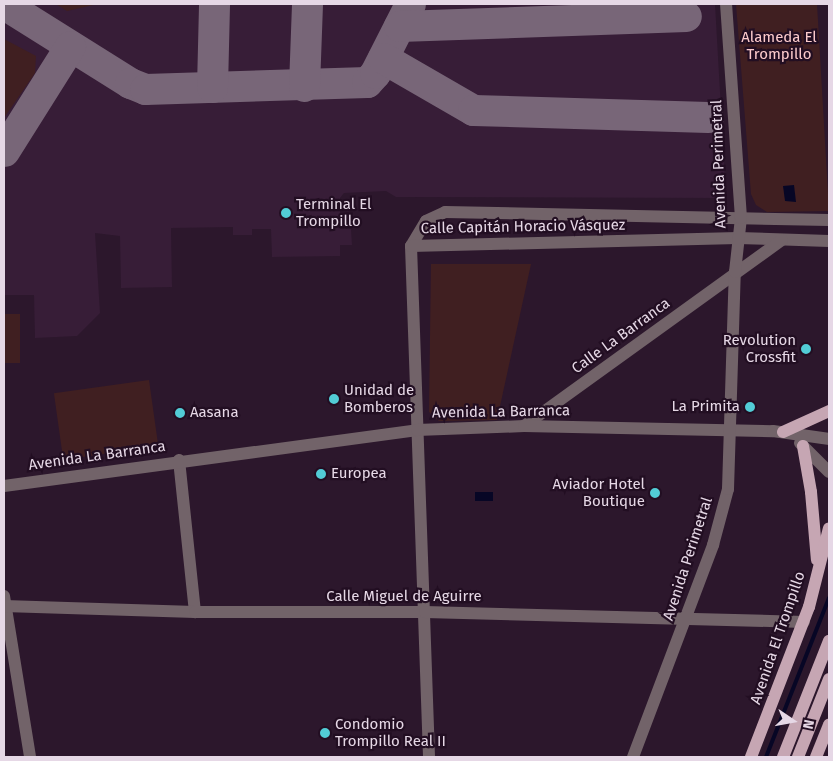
<!DOCTYPE html>
<meta charset="utf-8">
<style>
body{margin:0}
#map{position:relative;width:833px;height:761px;overflow:hidden;background:#2c172c;font-family:"Fira Sans",sans-serif}
div>[style]{position:absolute}
.built>*{inset:0;background:#371d37}
.green>*{inset:0;background:#401f21;transform-origin:0 0}
.water>*{inset:0;background:#070625;transform-origin:0 0}
.stream>*{height:4px;margin:-2px;padding:0 2px;transform-origin:2px;border-radius:2px;background:#070625}
.taxiway>*{height:31px;margin:-15.5px;padding:0 15.5px;transform-origin:15.5px;border-radius:15.5px;background:#786678}
.minor>*{height:12px;margin:-6px;padding:0 6px;transform-origin:6px;border-radius:6px;background:#726369}
.major>*{height:12px;margin:-6px;padding:0 6px;transform-origin:6px;border-radius:6px;background:#c6a6b3}
.dots>*{width:14px;height:14px;translate:-50% -50%;box-sizing:border-box;border:2px solid #220e22;border-radius:50%}
span{translate:-50% -50%;white-space:nowrap;text-align:center;line-height:1.15;-webkit-text-stroke:4.5px #220e22;paint-order:stroke}
.park-label{font-size:15px;color:#fccbcc}
.street-label{font-size:15px;color:#e6d8e6}
.poi-label{font-size:15px;color:#e6d8e6}
.left{translate:0 -50%;text-align:left}
.right{translate:-100% -50%;text-align:right}
.frame{position:absolute;inset:0;border:5px solid #e6d8e6;pointer-events:none}
.north{position:absolute;left:768px;top:696px;width:50px;height:50px;-webkit-text-stroke:4px #220e22;paint-order:stroke;rotate:102deg;font-size:14px;font-weight:700;line-height:20px;text-align:center;color:#e6d8e6}
.north::after{content:'';display:block;margin:auto;width:18px;height:22px;background:#e6d8e6;clip-path:polygon(50% 0,100% 100%,50% 72%,0 100%)}
</style>
<div id="map">
<div class="built">
<div style="clip-path:polygon(4px 4px,715px 4px,726px 198px,396px 197px,386px 191px,344px 193px,340px 198px,340px 229px,351px 229px,352px 245px,340px 245px,340px 256px,272px 257px,271px 229px,252px 229px,252px 235px,233px 235px,233px 227px,171px 228px,172px 287px,121px 288px,120px 236px,95px 233px,100px 313px,77px 336px,35px 338px,34px 295px,4px 295px)"></div>
</div>
<div class="green">
<div style="clip-path:polygon(56px 4px,98px 4px,67px 11px)"></div>
<div style="clip-path:polygon(736px 4px,817px 4px,829px 211px,767px 212px,756px 205px,751px 194px)"></div>
<div style="clip-path:polygon(4px 39px,36px 56px,35px 73px,4px 118px)"></div>
<div style="clip-path:polygon(431px 264px,531px 264px,497px 420px,439px 421px,429px 412px)"></div>
<div style="left:4px;top:314px;width:16px;height:49px"></div>
<div style="left:149px;top:380px;width:67px;height:96px;rotate:82deg"></div>
</div>
<div class="water">
<div style="clip-path:polygon(794px 185px,796px 202px,785px 201px,783px 186px)"></div>
<div style="left:475px;top:492px;width:18px;height:9px"></div>
</div>
<div class="stream">
<div style="left:766px;top:757px;width:171px;rotate:-68.4deg"></div>
</div>
<div class="taxiway">
<div style="left:4px;top:4px;width:149px;rotate:32.1deg"></div>
<div style="left:130px;top:83px;width:16px;rotate:22deg"></div>
<div style="left:145px;top:89px;width:222px;rotate:-1.8deg"></div>
<div style="left:367px;top:82px;width:12px;rotate:-48deg"></div>
<div style="left:375px;top:73px;width:77px;rotate:-63.1deg"></div>
<div style="left:399px;top:26px;width:287px;rotate:-2deg"></div>
<div style="left:383px;top:58px;width:104px;rotate:30deg"></div>
<div style="left:473px;top:110px;width:235px;rotate:1.7deg"></div>
<div style="left:304px;top:86px;width:82px;rotate:-87.9deg"></div>
<div style="left:212px;top:87px;width:83px;rotate:-88.6deg"></div>
<div style="left:4px;top:151px;width:124px;rotate:-57.8deg"></div>
</div>
<div class="minor">
<div style="left:411px;top:246px;width:511px;rotate:87.98deg"></div>
<div style="left:411px;top:246px;width:29px;rotate:-59deg"></div>
<div style="left:426px;top:221px;width:21px;rotate:-25deg"></div>
<div style="left:445px;top:212px;width:384px;rotate:1.2deg"></div>
<div style="left:411px;top:246px;width:327px;rotate:-1.4deg"></div>
<div style="left:738px;top:238px;width:91px;rotate:1.9deg"></div>
<div style="left:524px;top:426px;width:318px;rotate:-35.8deg"></div>
<div style="left:800px;top:443px;width:41px;rotate:45deg"></div>
<div style="left:179px;top:460px;width:153px;rotate:84deg"></div>
<div style="left:4px;top:486px;width:417px;rotate:-7.7deg"></div>
<div style="left:417px;top:430px;width:107px;rotate:-2.1deg"></div>
<div style="left:524px;top:426px;width:249px;rotate:1.2deg"></div>
<div style="left:773px;top:431px;width:57px;rotate:8.1deg"></div>
<div style="left:4px;top:596px;width:163px;rotate:80.8deg"></div>
<div style="left:4px;top:606px;width:191px;rotate:1.8deg"></div>
<div style="left:195px;top:612px;width:230px"></div>
<div style="left:425px;top:612px;width:379px;rotate:1.5deg"></div>
<div style="left:633px;top:757px;width:227px;rotate:-69.3deg"></div>
<div style="left:713px;top:545px;width:58px;rotate:-75deg"></div>
<div style="left:728px;top:489px;width:217px;rotate:-88.2deg"></div>
<div style="left:735px;top:272px;width:54px;rotate:-83.7deg"></div>
<div style="left:741px;top:218px;width:215px;rotate:-94deg"></div>
</div>
<div class="major">
<div style="left:783px;top:432px;width:51px;rotate:-24.5deg"></div>
<div style="left:803px;top:446px;width:47px;rotate:80.1deg"></div>
<div style="left:811px;top:492px;width:68px;rotate:85deg"></div>
<div style="left:751px;top:757px;width:161px;rotate:-68.9deg"></div>
<div style="left:809px;top:607px;width:81px;rotate:-75.8deg"></div>
<div style="left:783px;top:757px;width:125px;rotate:-68.4deg"></div>
<div style="left:798px;top:757px;width:84px;rotate:-68.3deg"></div>
<div style="left:816px;top:757px;width:35px;rotate:-68deg"></div>
</div>
<div class="dots">
<div style="left:286px;top:213px;background:#52ccd6"></div>
<div style="left:806px;top:349px;background:#52ccd6"></div>
<div style="left:334px;top:399px;background:#52ccd6"></div>
<div style="left:750px;top:407px;background:#52ccd6"></div>
<div style="left:180px;top:413px;background:#52ccd6"></div>
<div style="left:321px;top:474px;background:#52ccd6"></div>
<div style="left:655px;top:493px;background:#52ccd6"></div>
<div style="left:325px;top:733px;background:#52ccd6"></div>
</div>
<div class="park-label">
<span style="left:779px;top:46px">Alameda El<br>Trompillo</span>
</div>
<div class="street-label">
<span style="left:719px;top:164px;rotate:-92deg">Avenida Perimetral</span>
<span style="left:523px;top:227px;rotate:-1deg">Calle Capitán Horacio Vásquez</span>
<span style="left:621px;top:336px;rotate:-36deg">Calle La Barranca</span>
<span style="left:501px;top:412px;rotate:-1deg">Avenida La Barranca</span>
<span style="left:97px;top:456px;rotate:-8deg">Avenida La Barranca</span>
<span style="left:688px;top:559px;rotate:-72deg">Avenida Perimetral</span>
<span style="left:404px;top:597px">Calle Miguel de Aguirre</span>
<span style="left:778px;top:638px;rotate:-71deg">Avenida El Trompillo</span>
</div>
<div class="poi-label">
<span class="left" style="left:296px;top:213px">Terminal El<br>Trompillo</span>
<span class="right" style="left:796px;top:349px">Revolution<br>Crossfit</span>
<span class="left" style="left:344px;top:399px">Unidad de<br>Bomberos</span>
<span class="right" style="left:740px;top:407px">La Primita</span>
<span class="left" style="left:190px;top:413px">Aasana</span>
<span class="left" style="left:331px;top:474px">Europea</span>
<span class="right" style="left:645px;top:493px">Aviador Hotel<br>Boutique</span>
<span class="left" style="left:335px;top:733px">Condomio<br>Trompillo Real II</span>
</div>
<div class="frame"></div>
<div class="north">N</div>
</div>
